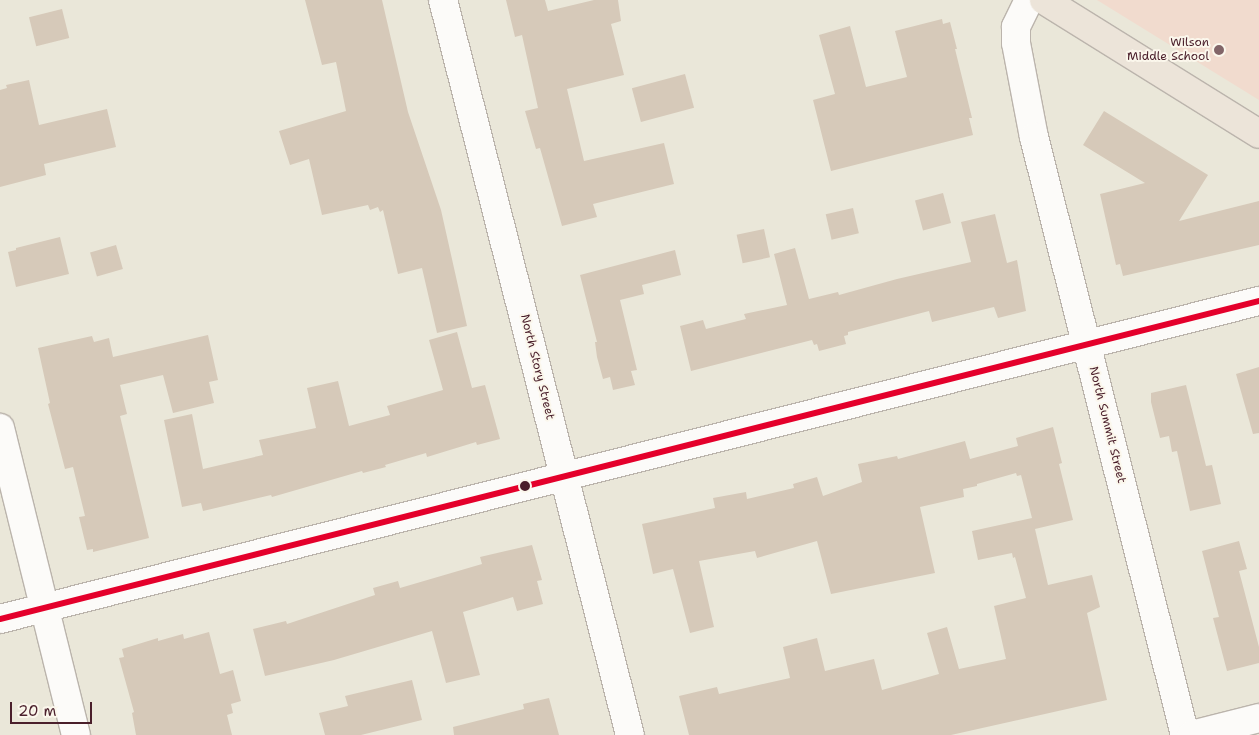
<!DOCTYPE html>
<style>
body{margin:0}
#map{position:relative;width:1259px;height:735px;overflow:hidden;background:#eae7d9;font-family:"Shantell Sans",sans-serif}
div>[style]{position:absolute}
.built>*{inset:0;background:#f1dbce}
.building>*{inset:0;background:#d6c9b9;transform-origin:0 0}
.roads{filter:drop-shadow(1px 0 #bbb4ac) drop-shadow(-1px 0 #bbb4ac) drop-shadow(0 1px #bbb4ac) drop-shadow(0 -1px #bbb4ac)}
.minor>*{height:28px;margin:-14px;padding:0 14px;transform-origin:14px;border-radius:14px;background:#fcfbf9}
.major>*{height:28px;margin:-14px;padding:0 14px;transform-origin:14px;border-radius:14px;background:#ece4d9}
.bus-1>*{height:6px;margin:-3px;padding:0 3px;transform-origin:3px;border-radius:3px;background:#e4002b}
.dots>*{width:14px;height:14px;translate:-50% -50%;box-sizing:border-box;border:2px solid #fbf7ec;border-radius:50%}
span{translate:-50% -50%;white-space:nowrap;text-align:center;line-height:1.15;-webkit-text-stroke:4px #fbf7ec;paint-order:stroke}
.poi-label{font-size:12px;color:#4a1f2b}
.right{translate:-100% -50%;text-align:right}
.street-label{font-size:12px;color:#4a1f2b}
.scale{position:absolute;left:10px;top:702px;width:82px;height:22px;box-sizing:border-box;border:2px solid #4a1f2b;border-top:0;padding-left:6px;font-size:15px;line-height:18px;white-space:nowrap;color:#4a1f2b;-webkit-text-stroke:4px #fbf7ec;paint-order:stroke}
</style>
<div id="map">
<div class="built">
<div style="clip-path:polygon(1097px 0,1259px 0,1259px 100px)"></div>
</div>
<div class="building">
<div style="clip-path:polygon(305px 0,382px 0,408px 112px,441px 210px,467px 326px,437px 333px,422px 268px,398px 274px,383px 210px,380px 212px,378px 207px,370px 210px,368px 205px,322px 215px,309px 159px,290px 165px,279px 131px,346px 111px,336px 62px,322px 65px)"></div>
<div style="clip-path:polygon(506px 0,545px 0,548px 11px,594px 0,618px 0,621px 21px,611px 24px,624px 75px,567px 89px,584px 161px,664px 143px,674px 184px,593px 204px,597px 217px,562px 226px,540px 148px,536px 149px,525px 111px,538px 108px,522px 35px,515px 37px)"></div>
<div style="left:62px;top:9px;width:30px;height:34px;rotate:76deg"></div>
<div style="clip-path:polygon(942px 19px,943px 24px,950px 22px,957px 49px,955px 49px,972px 118px,969px 118px,973px 135px,831px 171px,813px 100px,835px 94px,819px 35px,850px 26px,866px 87px,907px 77px,895px 31px)"></div>
<div style="left:685px;top:74px;width:35px;height:55px;rotate:75deg"></div>
<div style="clip-path:polygon(29px 80px,39px 125px,107px 109px,116px 147px,44px 164px,46px 175px,0 187px,0 90px,7px 88px,6px 85px)"></div>
<div style="clip-path:polygon(1104px 111px,1208px 175px,1179px 221px,1259px 201px,1259px 245px,1123px 276px,1120px 264px,1116px 265px,1100px 194px,1145px 183px,1083px 145px)"></div>
<div style="left:943px;top:193px;width:31px;height:29px;rotate:75deg"></div>
<div style="left:853px;top:208px;width:26px;height:28px;rotate:77deg"></div>
<div style="clip-path:polygon(995px 214px,1007px 263px,1017px 260px,1026px 311px,998px 318px,994px 307px,932px 322px,929px 311px,848px 332px,848px 335px,844px 336px,846px 344px,819px 351px,817px 344px,814px 345px,812px 340px,691px 371px,680px 326px,703px 320px,706px 329px,746px 319px,744px 314px,787px 305px,774px 254px,795px 248px,809px 299px,838px 292px,839px 295px,897px 279px,971px 262px,961px 222px)"></div>
<div style="left:764px;top:229px;width:29px;height:28px;rotate:78deg"></div>
<div style="clip-path:polygon(60px 237px,69px 274px,16px 287px,8px 252px,16px 250px,16px 248px)"></div>
<div style="left:116px;top:245px;width:25px;height:27px;rotate:74deg"></div>
<div style="clip-path:polygon(675px 250px,681px 275px,642px 285px,644px 294px,620px 300px,637px 370px,631px 371px,635px 385px,613px 390px,610px 377px,603px 379px,597px 357px,595px 342px,597px 342px,580px 275px)"></div>
<div style="clip-path:polygon(457px 332px,472px 388px,485px 385px,500px 439px,477px 445px,476px 442px,427px 457px,426px 453px,385px 465px,386px 467px,363px 473px,362px 471px,272px 497px,271px 495px,203px 511px,201px 503px,182px 507px,164px 420px,192px 414px,203px 469px,263px 455px,259px 440px,316px 428px,307px 388px,338px 381px,349px 426px,390px 415px,387px 406px,443px 390px,429px 340px)"></div>
<div style="clip-path:polygon(208px 335px,218px 380px,209px 382px,214px 403px,173px 413px,163px 375px,120px 385px,127px 414px,120px 416px,149px 538px,93px 552px,93px 549px,87px 550px,79px 517px,85px 516px,73px 467px,65px 469px,48px 404px,50px 403px,38px 348px,92px 336px,94px 342px,109px 338px,113px 357px)"></div>
<div style="clip-path:polygon(1259px 367px,1259px 433px,1253px 434px,1236px 374px)"></div>
<div style="clip-path:polygon(1186px 385px,1206px 466px,1212px 465px,1221px 504px,1190px 511px,1177px 451px,1172px 452px,1169px 436px,1160px 438px,1151px 402px,1151px 393px)"></div>
<div style="clip-path:polygon(1053px 427px,1062px 463px,1059px 464px,1073px 520px,1035px 529px,1048px 585px,1092px 575px,1100px 607px,1087px 613px,1107px 700px,951px 735px,689px 735px,679px 696px,717px 687px,719px 694px,790px 678px,783px 647px,817px 638px,825px 671px,874px 659px,882px 690px,939px 674px,927px 633px,947px 627px,959px 669px,1006px 659px,994px 606px,1026px 598px,1015px 557px,1013px 558px,1012px 553px,978px 560px,972px 531px,1032px 518px,1021px 475px,1017px 476px,1016px 473px,977px 484px,977px 486px,963px 489px,964px 497px,920px 507px,935px 573px,831px 594px,817px 541px,757px 558px,755px 551px,699px 561px,714px 627px,690px 633px,673px 569px,653px 574px,642px 524px,715px 508px,713px 498px,746px 492px,747px 499px,794px 488px,793px 484px,817px 477px,823px 496px,862px 482px,858px 464px,897px 456px,898px 459px,965px 441px,970px 459px,1018px 446px,1016px 438px)"></div>
<div style="clip-path:polygon(1239px 541px,1247px 569px,1239px 571px,1259px 647px,1259px 663px,1227px 671px,1213px 618px,1219px 617px,1202px 551px)"></div>
<div style="clip-path:polygon(532px 545px,542px 580px,537px 581px,543px 604px,517px 611px,513px 597px,463px 612px,480px 675px,446px 683px,432px 631px,334px 660px,265px 676px,253px 629px,286px 621px,287px 624px,375px 595px,373px 588px,398px 581px,400px 588px,482px 564px,480px 557px)"></div>
<div style="clip-path:polygon(209px 632px,220px 674px,233px 670px,241px 701px,231px 704px,233px 713px,227px 715px,232px 735px,136px 735px,132px 713px,134px 712px,119px 658px,124px 657px,122px 649px,158px 638px,158px 641px,183px 634px,184px 639px)"></div>
<div style="clip-path:polygon(412px 680px,422px 720px,361px 735px,325px 735px,319px 713px,348px 706px,345px 696px)"></div>
<div style="clip-path:polygon(549px 698px,559px 735px,454px 735px,453px 727px,524px 709px,523px 704px)"></div>
</div>
<div class="roads">
<div class="minor">
<div style="left:443px;top:0;width:758px;rotate:75.73deg"></div>
<div style="left:1029px;top:0;width:30px;rotate:116deg"></div>
<div style="left:1016px;top:27px;width:16px;rotate:90deg"></div>
<div style="left:1016px;top:43px;width:96px;rotate:79.2deg"></div>
<div style="left:1034px;top:137px;width:617px;rotate:75.83deg"></div>
<div style="left:0;top:428px;width:316px;rotate:76.1deg"></div>
<div style="left:0;top:619px;width:1299px;rotate:-14.18deg"></div>
<div style="left:1192px;top:735px;width:69px;rotate:-14.2deg"></div>
</div>
<div class="major">
<div style="left:1044px;top:0;width:253px;rotate:31.9deg"></div>
</div>
</div>
<div class="bus-1">
<div style="left:0;top:619px;width:1299px;rotate:-14.18deg"></div>
</div>
<div class="dots">
<div style="left:1219px;top:50px;background:#826568"></div>
<div style="left:525px;top:486px;background:#4a1f2b"></div>
</div>
<div class="poi-label">
<span class="right" style="left:1209px;top:50px">Wilson<br>Middle School</span>
</div>
<div class="street-label">
<span style="left:537px;top:367px;rotate:76deg">North Story Street</span>
<span style="left:1107px;top:425px;rotate:76deg">North Summit Street</span>
</div>
<div class="scale">20 m</div>
</div>
